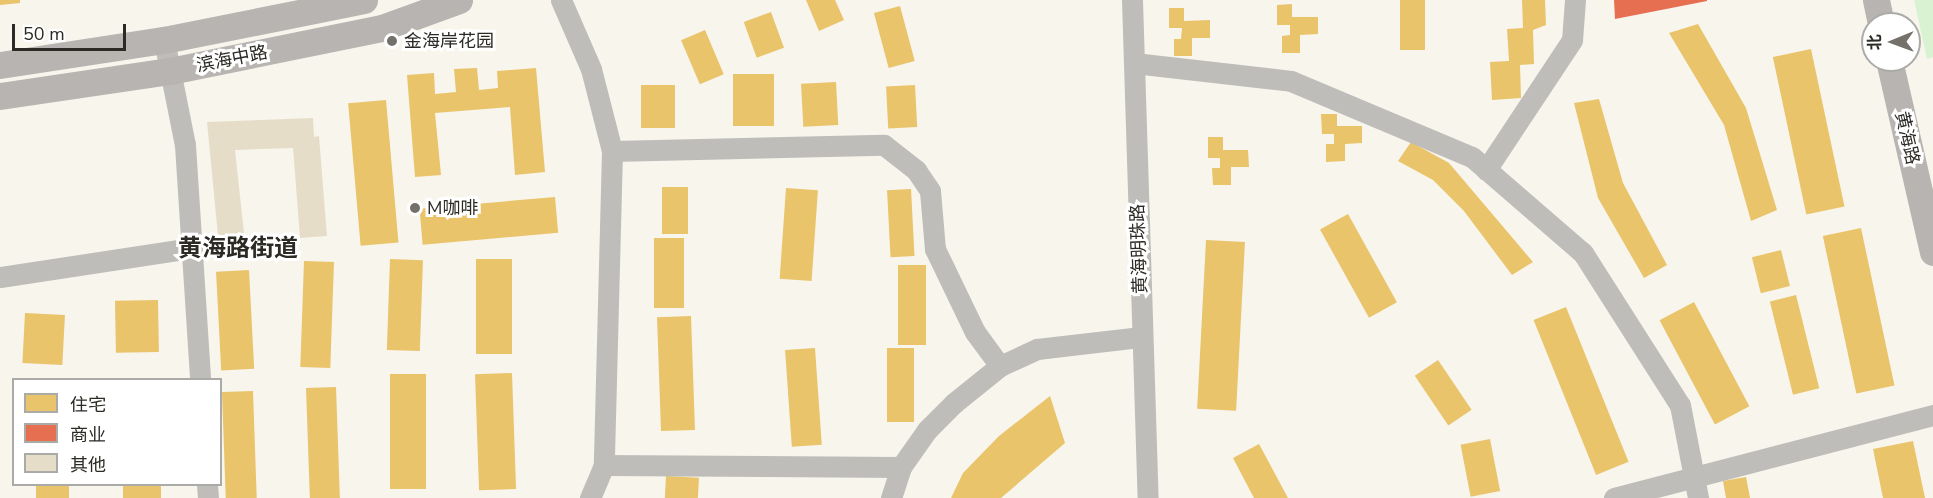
<!DOCTYPE html>
<meta charset="utf-8">
<style>
body{margin:0}
#map{position:relative;width:1933px;height:498px;overflow:hidden;background:#f8f5ed;font-family:"Nunito Sans","Noto Sans SC",sans-serif}
div>[style]{position:absolute}
.green>*{inset:0;background:#d9f3d2}
.homes>*{inset:0;background:#e9c46a;transform-origin:0 0}
.shops>*{inset:0;background:#e76f51}
.building>*{inset:0;background:#e5ddc8}
.minor>*{height:21px;margin:-10.5px;padding:0 10.5px;transform-origin:10.5px;border-radius:10.5px;background:#bfbdba}
.major>*{height:27px;margin:-13.5px;padding:0 13.5px;transform-origin:13.5px;border-radius:13.5px;background:#b7b4b1}
.dots>*{width:16px;height:16px;translate:-50% -50%;box-sizing:border-box;border:3px solid #fff;border-radius:50%}
span{translate:-50% -50%;white-space:nowrap;text-align:center;line-height:1.15;-webkit-text-stroke:6px #fff;paint-order:stroke}
.poi-label{font-size:18px;color:#2b2a24}
.left{translate:0 -50%;text-align:left}
.street-label{font-size:18px;color:#2b2a24}
.district-label{font-size:24px;color:#2b2a24;font-weight:700}
.legend{position:absolute;left:12px;top:378px;width:210px;height:108px;box-sizing:border-box;background:#fff;border:2px solid #aaaaa7;margin:0;padding:8px 10px;list-style:none;font-size:18px;color:#2b2a24}
.legend li{display:flex;align-items:center;gap:12px;height:30px}
.legend b{width:30px;border:2px solid #aaaaa7}
.north{position:absolute;left:1861px;top:12px;width:60px;height:60px;box-sizing:border-box;background:#fff;border:2px solid #aaaaa7;border-radius:50%;rotate:269deg;font-size:16px;font-weight:700;line-height:24px;text-align:center;color:#2b2a24}
.north::after{content:'';display:block;margin:auto;width:21px;height:27px;background:#73716a;clip-path:polygon(50% 0,100% 100%,50% 72%,0 100%)}
.scale{position:absolute;left:12px;top:24px;width:114px;height:27px;box-sizing:border-box;border:3px solid #2b2a24;border-top:0;padding-left:8px;font-size:18px;line-height:21px;white-space:nowrap;color:#2b2a24;-webkit-text-stroke:4px #fff;paint-order:stroke}
</style>
<div id="map">
<div class="green">
<div style="clip-path:polygon(1914px 0,1933px 0,1933px 57px,1927px 59px)"></div>
</div>
<div class="homes">
<div style="clip-path:polygon(0 0,20px 0,20px 3px,0 5px)"></div>
<div style="clip-path:polygon(806px 0,835px 0,844px 20px,819px 31px)"></div>
<div style="left:1400px;top:0;width:25px;height:50px"></div>
<div style="clip-path:polygon(1522px 0,1545px 0,1546px 25px,1533px 30px,1534px 64px,1520px 65px,1521px 98px,1492px 100px,1490px 62px,1509px 61px,1507px 29px,1523px 28px)"></div>
<div style="clip-path:polygon(1292px 4px,1292px 17px,1318px 17px,1318px 34px,1300px 35px,1300px 53px,1282px 53px,1282px 36px,1290px 35px,1290px 25px,1277px 25px,1277px 5px)"></div>
<div style="left:900px;top:6px;width:57px;height:27px;rotate:75deg"></div>
<div style="clip-path:polygon(1169px 8px,1184px 8px,1184px 21px,1210px 20px,1210px 38px,1192px 38px,1192px 56px,1174px 56px,1174px 39px,1181px 39px,1182px 28px,1169px 28px)"></div>
<div style="left:771px;top:12px;width:38px;height:29px;rotate:70deg"></div>
<div style="clip-path:polygon(1698px 24px,1746px 108px,1777px 210px,1751px 221px,1724px 125px,1669px 33px)"></div>
<div style="left:705px;top:30px;width:48px;height:26px;rotate:67deg"></div>
<div style="left:1811px;top:49px;width:161px;height:39px;rotate:78deg"></div>
<div style="clip-path:polygon(477px 68px,479px 90px,498px 88px,497px 71px,536px 68px,545px 172px,515px 175px,510px 107px,435px 113px,441px 175px,415px 177px,407px 75px,434px 73px,435px 94px,456px 92px,454px 69px)"></div>
<div style="left:733px;top:74px;width:41px;height:52px"></div>
<div style="left:836px;top:82px;width:43px;height:35px;rotate:87deg"></div>
<div style="left:641px;top:85px;width:34px;height:43px"></div>
<div style="left:915px;top:85px;width:42px;height:29px;rotate:87deg"></div>
<div style="clip-path:polygon(1599px 99px,1623px 183px,1667px 265px,1644px 278px,1598px 198px,1574px 103px)"></div>
<div style="left:386px;top:100px;width:143px;height:38px;rotate:85deg"></div>
<div style="clip-path:polygon(1321px 114px,1337px 114px,1337px 126px,1362px 126px,1362px 143px,1345px 144px,1345px 161px,1326px 162px,1326px 144px,1334px 144px,1334px 134px,1322px 134px)"></div>
<div style="clip-path:polygon(1208px 137px,1223px 137px,1223px 150px,1248px 150px,1249px 167px,1231px 167px,1231px 185px,1213px 185px,1212px 168px,1220px 168px,1220px 158px,1208px 158px)"></div>
<div style="clip-path:polygon(1411px 142px,1449px 163px,1533px 262px,1512px 275px,1464px 211px,1433px 180px,1398px 161px)"></div>
<div style="left:662px;top:187px;width:26px;height:47px"></div>
<div style="left:786px;top:188px;width:32px;height:91px;rotate:4deg"></div>
<div style="left:911px;top:189px;width:67px;height:24px;rotate:87deg"></div>
<div style="left:555px;top:197px;width:36px;height:136px;rotate:85deg"></div>
<div style="left:1348px;top:214px;width:101px;height:32px;rotate:61deg"></div>
<div style="left:1861px;top:228px;width:161px;height:39px;rotate:78deg"></div>
<div style="left:654px;top:238px;width:30px;height:70px"></div>
<div style="left:1206px;top:240px;width:39px;height:169px;rotate:3deg"></div>
<div style="left:1781px;top:250px;width:37px;height:30px;rotate:76deg"></div>
<div style="left:390px;top:259px;width:33px;height:91px;rotate:2deg"></div>
<div style="left:476px;top:259px;width:36px;height:95px"></div>
<div style="left:304px;top:261px;width:30px;height:106px;rotate:2deg"></div>
<div style="left:898px;top:265px;width:28px;height:80px"></div>
<div style="left:249px;top:270px;width:99px;height:33px;rotate:87deg"></div>
<div style="left:1796px;top:295px;width:96px;height:27px;rotate:76deg"></div>
<div style="left:158px;top:300px;width:52px;height:43px;rotate:89deg"></div>
<div style="left:1694px;top:302px;width:118px;height:39px;rotate:62deg"></div>
<div style="left:1566px;top:307px;width:167px;height:35px;rotate:68deg"></div>
<div style="left:25px;top:313px;width:40px;height:50px;rotate:3deg"></div>
<div style="left:691px;top:316px;width:114px;height:34px;rotate:88deg"></div>
<div style="left:815px;top:348px;width:97px;height:30px;rotate:86deg"></div>
<div style="left:887px;top:348px;width:27px;height:74px"></div>
<div style="left:1438px;top:360px;width:60px;height:28px;rotate:56deg"></div>
<div style="left:512px;top:373px;width:116px;height:37px;rotate:88deg"></div>
<div style="left:390px;top:374px;width:36px;height:115px"></div>
<div style="left:336px;top:387px;width:111px;height:30px;rotate:88deg"></div>
<div style="left:253px;top:391px;width:107px;height:31px;rotate:88deg"></div>
<div style="clip-path:polygon(1050px 396px,1065px 443px,1001px 498px,951px 498px,963px 473px,999px 436px)"></div>
<div style="left:1490px;top:439px;width:53px;height:30px;rotate:79deg"></div>
<div style="clip-path:polygon(1913px 441px,1925px 498px,1883px 498px,1873px 449px)"></div>
<div style="clip-path:polygon(1259px 444px,1288px 498px,1254px 498px,1233px 458px)"></div>
<div style="left:666px;top:476px;width:33px;height:22px;rotate:3deg"></div>
<div style="clip-path:polygon(1746px 477px,1750px 498px,1726px 498px,1723px 481px)"></div>
<div style="left:36px;top:484px;width:33px;height:14px"></div>
<div style="left:123px;top:484px;width:38px;height:14px"></div>
</div>
<div class="shops">
<div style="clip-path:polygon(1614px 0,1707px 0,1707px 1px,1615px 19px)"></div>
</div>
<div class="building">
<div style="clip-path:polygon(313px 118px,314px 137px,319px 136px,327px 236px,300px 238px,293px 148px,235px 150px,244px 233px,218px 236px,207px 122px)"></div>
</div>
<div class="minor">
<div style="left:561px;top:0;width:75px;rotate:66.5deg"></div>
<div style="left:591px;top:69px;width:85px;rotate:75.6deg"></div>
<div style="left:612px;top:151px;width:314px;rotate:91.5deg"></div>
<div style="left:604px;top:465px;width:36px;rotate:113deg"></div>
<div style="left:1132px;top:0;width:498px;rotate:88.2deg"></div>
<div style="left:164px;top:40px;width:107px;rotate:78.7deg"></div>
<div style="left:185px;top:145px;width:235px;rotate:86.3deg"></div>
<div style="left:1134px;top:63px;width:158px;rotate:6.5deg"></div>
<div style="left:1291px;top:81px;width:196px;rotate:22.8deg"></div>
<div style="left:1472px;top:157px;width:147px;rotate:40.9deg"></div>
<div style="left:1583px;top:253px;width:180px;rotate:57.5deg"></div>
<div style="left:1680px;top:405px;width:95px;rotate:79deg"></div>
<div style="left:612px;top:151px;width:272px;rotate:-1.3deg"></div>
<div style="left:884px;top:145px;width:41px;rotate:38deg"></div>
<div style="left:916px;top:170px;width:25px;rotate:56deg"></div>
<div style="left:930px;top:191px;width:58px;rotate:85.1deg"></div>
<div style="left:935px;top:249px;width:92px;rotate:64.3deg"></div>
<div style="left:975px;top:332px;width:42px;rotate:53.7deg"></div>
<div style="left:1486px;top:170px;width:156px;rotate:-56.5deg"></div>
<div style="left:1572px;top:40px;width:40px;rotate:-85.7deg"></div>
<div style="left:0;top:277px;width:194px;rotate:-8.6deg"></div>
<div style="left:604px;top:465px;width:297px;rotate:0.4deg"></div>
<div style="left:901px;top:467px;width:45px;rotate:-54.9deg"></div>
<div style="left:927px;top:430px;width:38px;rotate:-45deg"></div>
<div style="left:954px;top:403px;width:59px;rotate:-38.8deg"></div>
<div style="left:1000px;top:366px;width:41px;rotate:-24.7deg"></div>
<div style="left:1037px;top:349px;width:105px;rotate:-6.6deg"></div>
<div style="left:207px;top:484px;width:14px;rotate:86deg"></div>
<div style="left:891px;top:498px;width:33px;rotate:-72deg"></div>
<div style="left:1614px;top:498px;width:330px;rotate:-14.6deg"></div>
</div>
<div class="major">
<div style="left:1876px;top:0;width:25px;rotate:78deg"></div>
<div style="left:1889px;top:60px;width:197px;rotate:77.1deg"></div>
<div style="left:0;top:65px;width:166px;rotate:-8.7deg"></div>
<div style="left:164px;top:40px;width:204px;rotate:-11.3deg"></div>
<div style="left:0;top:96px;width:172px;rotate:-8.4deg"></div>
<div style="left:170px;top:71px;width:216px;rotate:-11.5deg"></div>
<div style="left:382px;top:28px;width:82px;rotate:-20deg"></div>
</div>
<div class="dots">
<div style="left:392px;top:41px;background:#73716a"></div>
<div style="left:415px;top:208px;background:#73716a"></div>
</div>
<div class="poi-label">
<span class="left" style="left:404px;top:41px">金海岸花园</span>
<span class="left" style="left:427px;top:208px">M咖啡</span>
</div>
<div class="street-label">
<span style="left:232px;top:59px;rotate:-11deg">滨海中路</span>
<span style="left:1907px;top:138px;rotate:77deg">黄海路</span>
<span style="left:1139px;top:249px;rotate:-92deg">黄海明珠路</span>
</div>
<div class="district-label">
<span style="left:238px;top:249px">黄海路街道</span>
</div>
<ul class="legend">
<li><b style="height:16px;background:#e9c46a"></b>住宅</li>
<li><b style="height:16px;background:#e76f51"></b>商业</li>
<li><b style="height:16px;background:#e5ddc8"></b>其他</li>
</ul>
<div class="north">北</div>
<div class="scale">50 m</div>
</div>
